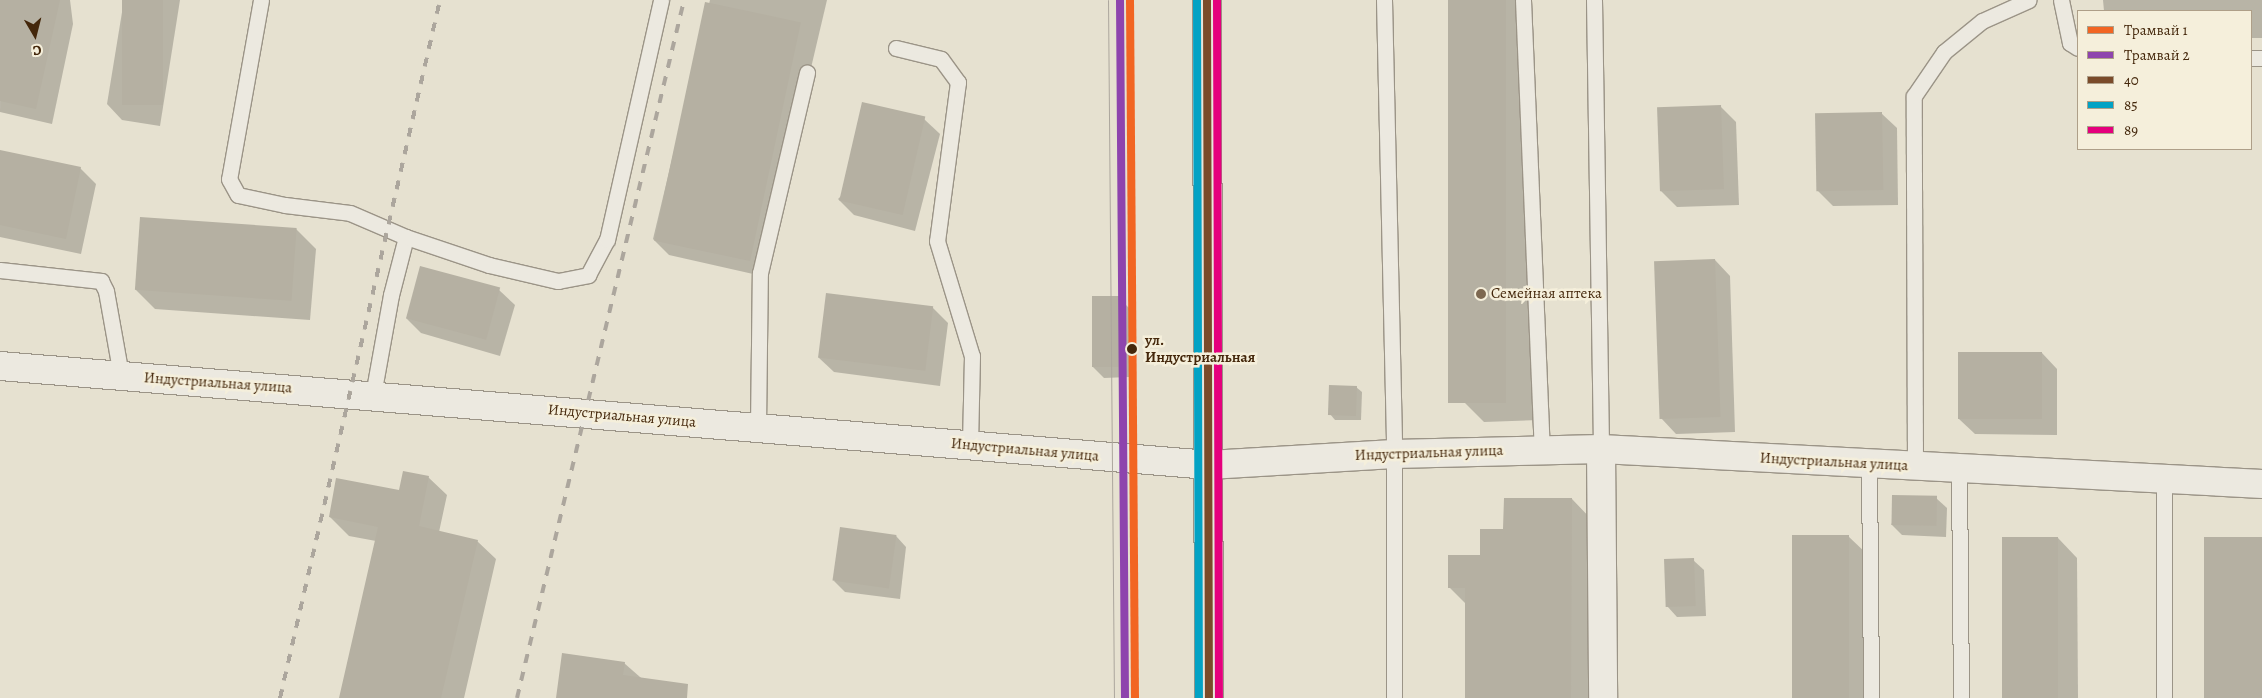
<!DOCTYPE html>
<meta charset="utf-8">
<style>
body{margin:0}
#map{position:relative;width:2262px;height:698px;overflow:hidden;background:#e6e1d0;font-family:Alegreya,serif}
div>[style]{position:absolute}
.shadow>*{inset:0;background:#0003}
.building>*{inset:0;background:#b5b0a2;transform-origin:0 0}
.roads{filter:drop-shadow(1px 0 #9b9487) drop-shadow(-1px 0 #9b9487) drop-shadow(0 1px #9b9487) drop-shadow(0 -1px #9b9487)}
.service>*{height:15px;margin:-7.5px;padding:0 7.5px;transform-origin:7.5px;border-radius:7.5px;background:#ece9e0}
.minor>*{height:28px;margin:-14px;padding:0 14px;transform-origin:14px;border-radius:14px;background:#ece9e0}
.tertiary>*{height:28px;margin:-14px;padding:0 14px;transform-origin:14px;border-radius:14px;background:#ece9e0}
.primary>*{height:28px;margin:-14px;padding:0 14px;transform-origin:14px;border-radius:14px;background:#e9e5db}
.tram>*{height:1px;margin:-0.5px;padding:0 0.5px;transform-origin:0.5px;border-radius:0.5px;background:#aca69d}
.rail>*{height:4px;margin-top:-2px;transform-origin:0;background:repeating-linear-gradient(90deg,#aca69d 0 9px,transparent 0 18px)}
.bus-1>*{height:8px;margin:-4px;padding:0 4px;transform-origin:4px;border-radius:4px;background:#7a4b2a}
.bus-2>*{height:8px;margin:-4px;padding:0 4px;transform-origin:4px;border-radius:4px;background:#03a2c4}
.bus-3>*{height:8px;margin:-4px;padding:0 4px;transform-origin:4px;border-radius:4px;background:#e5007d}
.tram-1>*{height:8px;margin:-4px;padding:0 4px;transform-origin:4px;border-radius:4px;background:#f26522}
.tram-2>*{height:8px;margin:-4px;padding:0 4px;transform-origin:4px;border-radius:4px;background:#8e44ad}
.dots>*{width:14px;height:14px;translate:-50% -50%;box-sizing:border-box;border:2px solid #f5efdb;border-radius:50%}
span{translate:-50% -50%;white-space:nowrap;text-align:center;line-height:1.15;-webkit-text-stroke:5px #f5efdb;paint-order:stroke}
.poi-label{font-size:15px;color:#44270b}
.left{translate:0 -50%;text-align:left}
.stop-label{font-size:15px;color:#44270b;font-weight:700}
.street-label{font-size:15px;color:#44270b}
.legend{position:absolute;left:2077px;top:10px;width:175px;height:140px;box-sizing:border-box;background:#f5efdb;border:1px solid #ae9f88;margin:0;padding:6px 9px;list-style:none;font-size:15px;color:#44270b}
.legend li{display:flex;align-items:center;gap:10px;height:25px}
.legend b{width:25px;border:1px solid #ae9f88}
.north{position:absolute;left:10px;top:10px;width:50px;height:50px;-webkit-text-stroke:4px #f5efdb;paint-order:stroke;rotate:172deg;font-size:14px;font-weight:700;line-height:20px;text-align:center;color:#44270b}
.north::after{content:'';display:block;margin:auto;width:18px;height:22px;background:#44270b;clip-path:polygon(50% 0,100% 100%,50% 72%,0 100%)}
</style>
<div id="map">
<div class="shadow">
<div style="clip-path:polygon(1px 0,70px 0,73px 24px,52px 124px,0 112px)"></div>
<div style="clip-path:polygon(124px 0,180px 0,160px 126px,122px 120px,107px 104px)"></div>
<div style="clip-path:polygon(710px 0,827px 0,762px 276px,669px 255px,653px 239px)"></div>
<div style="clip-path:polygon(1450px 0,1520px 0,1540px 420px,1484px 422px,1464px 402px)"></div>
<div style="clip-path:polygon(2103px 0,2262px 0,2262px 38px,2251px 38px,2251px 11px,2104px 11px)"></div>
<div style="clip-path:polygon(1720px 106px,1736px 122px,1739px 205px,1677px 207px,1661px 191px)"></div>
<div style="clip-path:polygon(1881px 113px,1897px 128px,1898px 205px,1833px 206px,1818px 191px)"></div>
<div style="clip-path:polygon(924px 119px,940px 134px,915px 231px,854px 215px,838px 199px)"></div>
<div style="clip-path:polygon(0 151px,80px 168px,96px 184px,81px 254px,0 237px)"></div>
<div style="clip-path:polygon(296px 229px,316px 249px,310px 320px,155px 309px,135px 289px)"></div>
<div style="clip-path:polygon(1715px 260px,1730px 276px,1735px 432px,1676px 434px,1661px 418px)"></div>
<div style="clip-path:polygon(499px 290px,515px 305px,500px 356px,421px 333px,406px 318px)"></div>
<div style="clip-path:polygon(1118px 297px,1129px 308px,1129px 377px,1104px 378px,1093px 367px)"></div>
<div style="clip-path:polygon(933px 308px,948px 323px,940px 386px,834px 372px,818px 357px)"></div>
<div style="clip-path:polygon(2042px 353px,2057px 369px,2057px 435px,1975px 434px,1959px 419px)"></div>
<div style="clip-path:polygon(1356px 387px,1362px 392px,1361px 420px,1335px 420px,1330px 414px)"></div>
<div style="clip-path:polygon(428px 477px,447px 495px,439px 532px,477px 541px,496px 559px,464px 698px,340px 698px,376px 541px,349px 536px,330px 517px,400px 491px)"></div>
<div style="clip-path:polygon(1936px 498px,1947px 508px,1946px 537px,1902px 535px,1891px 524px)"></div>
<div style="clip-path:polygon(1572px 499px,1594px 522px,1593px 698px,1466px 698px,1466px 604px,1449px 587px,1505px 530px)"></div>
<div style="clip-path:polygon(896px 536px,906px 547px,900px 599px,845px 592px,834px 581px)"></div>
<div style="clip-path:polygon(1848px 536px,1868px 555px,1868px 698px,1794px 698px)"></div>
<div style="clip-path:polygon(2058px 538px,2077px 558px,2078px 698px,2004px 698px)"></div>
<div style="clip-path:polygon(1693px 560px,1704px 570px,1706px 616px,1677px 617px,1667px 606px)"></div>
<div style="clip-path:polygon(624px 663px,664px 698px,557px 698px)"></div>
</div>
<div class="building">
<div style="clip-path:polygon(0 0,60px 0,36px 109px,0 101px)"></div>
<div style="left:122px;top:0;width:41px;height:105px"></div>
<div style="left:1448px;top:0;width:58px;height:403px"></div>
<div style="left:705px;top:2px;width:98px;height:244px;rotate:12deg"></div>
<div style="left:862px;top:102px;width:65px;height:101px;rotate:13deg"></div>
<div style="left:1721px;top:105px;width:84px;height:64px;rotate:88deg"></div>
<div style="left:1882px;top:112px;width:78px;height:67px;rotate:89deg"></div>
<div style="clip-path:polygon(0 150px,81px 167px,66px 239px,0 225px)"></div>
<div style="left:140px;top:217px;width:157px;height:73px;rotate:4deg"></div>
<div style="left:1715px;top:259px;width:158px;height:61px;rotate:88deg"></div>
<div style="left:420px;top:266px;width:83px;height:54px;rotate:15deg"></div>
<div style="left:826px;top:293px;width:108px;height:65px;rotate:7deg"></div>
<div style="left:1092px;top:296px;width:27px;height:71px"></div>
<div style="left:1958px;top:352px;width:84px;height:67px"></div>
<div style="left:1329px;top:385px;width:28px;height:30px;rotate:2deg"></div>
<div style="clip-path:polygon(403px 471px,429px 476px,419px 526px,478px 540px,441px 698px,339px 698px,378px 527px,329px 517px,336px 478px,399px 490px)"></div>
<div style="left:1892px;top:495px;width:45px;height:30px;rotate:1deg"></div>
<div style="clip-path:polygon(1504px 498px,1572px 498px,1571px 698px,1465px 698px,1465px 588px,1448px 588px,1448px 555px,1480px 555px,1480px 529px,1503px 529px)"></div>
<div style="left:840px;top:527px;width:57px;height:54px;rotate:8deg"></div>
<div style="left:1792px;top:535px;width:57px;height:163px"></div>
<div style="left:2002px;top:537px;width:56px;height:161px"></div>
<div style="left:2204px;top:537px;width:58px;height:161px"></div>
<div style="left:1694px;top:558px;width:48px;height:30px;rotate:88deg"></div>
<div style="clip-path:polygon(562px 653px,625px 662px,623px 675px,688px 684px,687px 698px,556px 698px)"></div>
</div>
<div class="roads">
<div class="service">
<div style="left:261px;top:0;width:182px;rotate:100.1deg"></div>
<div style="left:229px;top:179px;width:18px;rotate:61deg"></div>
<div style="left:238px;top:195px;width:48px;rotate:12deg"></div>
<div style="left:285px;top:205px;width:65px;rotate:7deg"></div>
<div style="left:350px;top:213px;width:61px;rotate:23.2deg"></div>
<div style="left:1384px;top:0;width:454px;rotate:88.7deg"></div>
<div style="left:1394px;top:454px;width:244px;rotate:90deg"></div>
<div style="left:1523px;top:0;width:449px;rotate:87.6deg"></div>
<div style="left:1594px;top:0;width:449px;rotate:89.1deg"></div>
<div style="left:2061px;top:0;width:44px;rotate:78.2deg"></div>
<div style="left:2070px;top:43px;width:9px;rotate:32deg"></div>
<div style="left:896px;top:48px;width:46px;rotate:13.7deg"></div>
<div style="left:941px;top:59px;width:29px;rotate:54deg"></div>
<div style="left:958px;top:82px;width:160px;rotate:97.5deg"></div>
<div style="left:937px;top:241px;width:120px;rotate:73.1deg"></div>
<div style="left:972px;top:356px;width:90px;rotate:91.3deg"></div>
<div style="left:2251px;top:58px;width:11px"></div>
<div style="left:0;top:270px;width:102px;rotate:6.2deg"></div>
<div style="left:101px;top:281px;width:11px;rotate:63deg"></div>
<div style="left:106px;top:291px;width:85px;rotate:79.9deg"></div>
<div style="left:373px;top:395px;width:102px;rotate:-79.8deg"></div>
<div style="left:391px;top:295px;width:60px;rotate:-75.5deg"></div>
<div style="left:406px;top:237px;width:88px;rotate:18.6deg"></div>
<div style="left:489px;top:265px;width:71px;rotate:13.1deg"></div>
<div style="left:558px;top:281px;width:31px;rotate:-11deg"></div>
<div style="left:588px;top:275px;width:40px;rotate:-62deg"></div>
<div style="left:607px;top:240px;width:246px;rotate:-77.3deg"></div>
<div style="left:758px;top:427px;width:154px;rotate:-89.3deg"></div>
<div style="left:760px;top:273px;width:206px;rotate:-76.8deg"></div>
<div style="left:1869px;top:463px;width:235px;rotate:89.5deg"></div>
<div style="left:1915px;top:466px;width:370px;rotate:-90.2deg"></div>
<div style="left:1914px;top:96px;width:53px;rotate:-55.7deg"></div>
<div style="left:1944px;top:52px;width:49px;rotate:-39.2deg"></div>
<div style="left:1982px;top:21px;width:51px;rotate:-24.1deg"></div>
<div style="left:1959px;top:470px;width:228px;rotate:89.5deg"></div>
<div style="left:2164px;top:479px;width:219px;rotate:90deg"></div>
</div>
<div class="minor">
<div style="left:1601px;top:449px;width:249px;rotate:89.5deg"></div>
<div style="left:1209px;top:465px;width:185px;rotate:-3.4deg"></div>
<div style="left:1394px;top:454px;width:207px;rotate:-1.4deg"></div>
<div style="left:1601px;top:449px;width:662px;rotate:3.03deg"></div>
</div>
<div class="tertiary">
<div style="left:0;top:366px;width:1213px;rotate:4.68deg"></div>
</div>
<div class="primary">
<div style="left:1207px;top:0;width:698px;rotate:89.84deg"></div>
</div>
</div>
<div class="tram">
<div style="left:1108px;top:0;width:698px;rotate:89.51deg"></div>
</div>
<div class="rail">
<div style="left:280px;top:698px;width:716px;rotate:-77.09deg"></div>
<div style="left:517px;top:698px;width:718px;rotate:-76.54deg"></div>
</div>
<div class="bus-1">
<div style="left:1207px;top:0;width:698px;rotate:89.84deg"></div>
</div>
<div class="bus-2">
<div style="left:1197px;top:0;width:698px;rotate:89.84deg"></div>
</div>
<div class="bus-3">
<div style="left:1217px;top:0;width:698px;rotate:89.84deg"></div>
</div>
<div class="tram-1">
<div style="left:1130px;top:0;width:698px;rotate:89.59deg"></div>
</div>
<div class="tram-2">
<div style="left:1120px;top:0;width:698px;rotate:89.59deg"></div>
</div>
<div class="dots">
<div style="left:1481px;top:294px;background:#7d6850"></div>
<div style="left:1132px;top:349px;background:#44270b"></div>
</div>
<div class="poi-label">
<span class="left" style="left:1491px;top:294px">Семейная аптека</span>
</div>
<div class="stop-label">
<span class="left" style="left:1145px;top:349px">ул.<br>Индустриальная</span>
</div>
<div class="street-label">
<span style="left:218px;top:383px;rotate:4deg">Индустриальная улица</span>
<span style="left:622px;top:416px;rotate:5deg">Индустриальная улица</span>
<span style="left:1025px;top:450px;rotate:5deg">Индустриальная улица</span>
<span style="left:1429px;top:453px;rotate:-2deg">Индустриальная улица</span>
<span style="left:1834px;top:462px;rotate:3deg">Индустриальная улица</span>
</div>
<ul class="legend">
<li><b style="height:6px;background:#f26522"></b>Трамвай 1</li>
<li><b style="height:6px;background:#8e44ad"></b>Трамвай 2</li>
<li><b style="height:6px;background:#7a4b2a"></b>40</li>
<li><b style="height:6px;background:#03a2c4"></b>85</li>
<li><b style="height:6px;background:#e5007d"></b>89</li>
</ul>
<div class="north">С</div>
</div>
